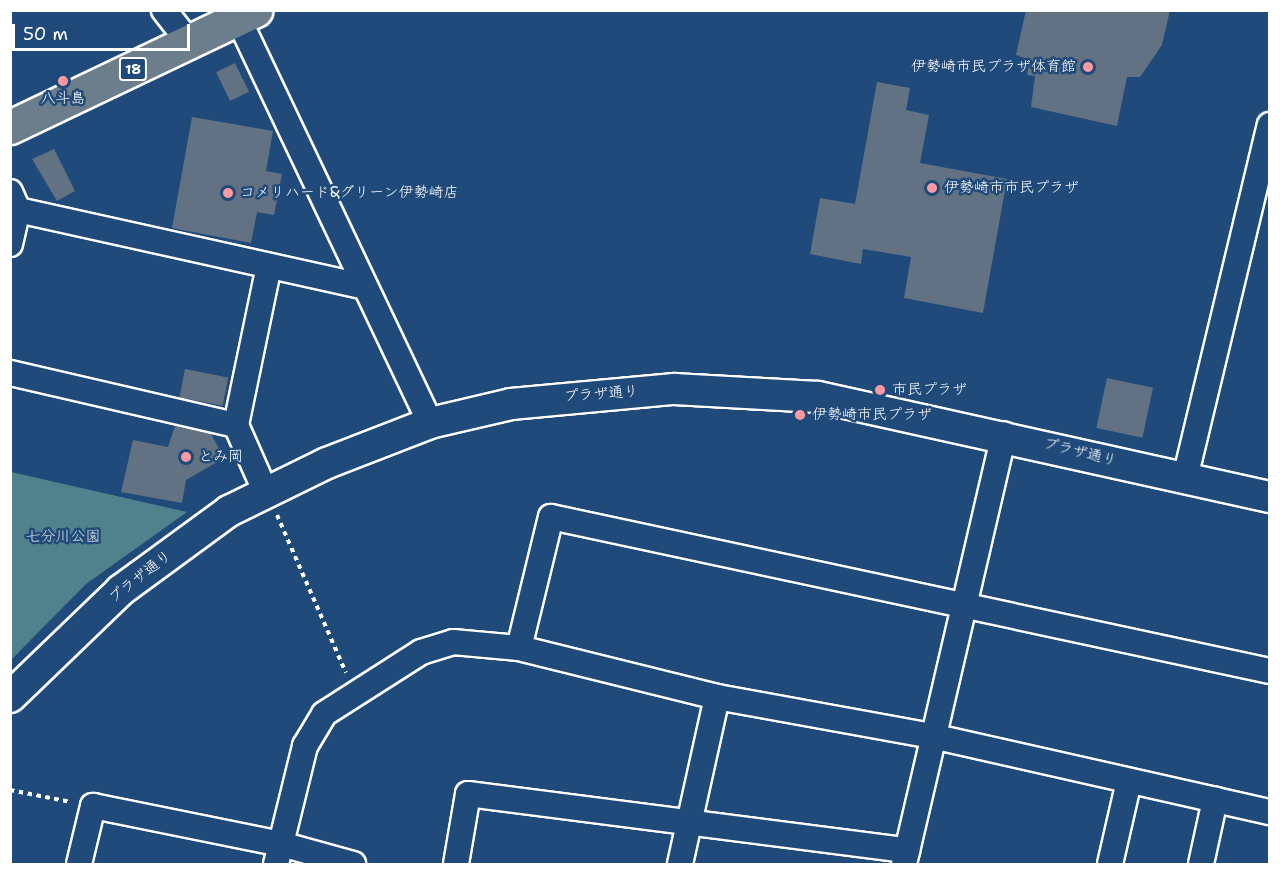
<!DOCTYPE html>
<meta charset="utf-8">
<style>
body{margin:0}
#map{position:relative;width:1280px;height:875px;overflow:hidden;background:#1f4a7a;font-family:"Shantell Sans","Klee One",sans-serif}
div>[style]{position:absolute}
.green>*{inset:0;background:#50818c}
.building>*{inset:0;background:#637282;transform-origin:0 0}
.path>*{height:4px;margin-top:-2px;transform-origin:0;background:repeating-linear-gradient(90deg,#fff 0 4.5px,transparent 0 9px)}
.roads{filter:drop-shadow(2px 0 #fff) drop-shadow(-2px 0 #fff) drop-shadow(0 2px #fff) drop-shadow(0 -2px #fff)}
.minor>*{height:24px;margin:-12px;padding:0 12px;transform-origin:12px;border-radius:12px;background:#1f4a7a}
.tertiary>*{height:30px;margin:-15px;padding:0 15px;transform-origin:15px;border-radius:15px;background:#1f4a7a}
.primary>*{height:33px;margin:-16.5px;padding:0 16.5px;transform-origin:16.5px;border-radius:16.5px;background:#6c7d8b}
.dots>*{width:16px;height:16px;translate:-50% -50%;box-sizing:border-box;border:3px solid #1f4a7a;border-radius:50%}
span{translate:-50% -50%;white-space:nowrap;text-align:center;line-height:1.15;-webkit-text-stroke:5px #1f4a7a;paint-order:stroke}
.shield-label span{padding:2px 4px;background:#1f4a7a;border:2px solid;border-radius:4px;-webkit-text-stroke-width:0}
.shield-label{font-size:14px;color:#fff;font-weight:700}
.poi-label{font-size:15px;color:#fff}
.right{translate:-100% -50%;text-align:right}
.left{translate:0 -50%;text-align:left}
.street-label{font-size:15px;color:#fff}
.park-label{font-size:15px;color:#d3e0e2}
.frame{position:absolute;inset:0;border:12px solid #fff;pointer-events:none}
.scale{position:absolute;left:12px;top:24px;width:178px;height:27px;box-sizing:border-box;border:3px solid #fff;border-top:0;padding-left:8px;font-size:18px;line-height:21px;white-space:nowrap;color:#fff;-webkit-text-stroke:4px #1f4a7a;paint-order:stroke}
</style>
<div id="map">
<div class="green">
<div style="clip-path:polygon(11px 472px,187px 512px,86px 584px,11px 660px)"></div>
</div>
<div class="building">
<div style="clip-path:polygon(1026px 10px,1170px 10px,1162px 45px,1140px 77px,1127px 77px,1117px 126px,1031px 107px,1035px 76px,1027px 75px,1030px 60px,1016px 55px)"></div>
<div style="left:235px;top:63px;width:32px;height:21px;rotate:64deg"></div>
<div style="clip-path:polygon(877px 82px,910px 88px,906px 110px,929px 115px,920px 163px,1007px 179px,983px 313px,904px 298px,911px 257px,863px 249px,861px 264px,810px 254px,820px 198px,855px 204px)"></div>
<div style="clip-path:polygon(192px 117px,273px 131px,266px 171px,282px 174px,274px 215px,257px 212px,251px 243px,172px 228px)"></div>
<div style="clip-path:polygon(54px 149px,75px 191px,57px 201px,32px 159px)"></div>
<div style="left:185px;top:369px;width:44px;height:29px;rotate:11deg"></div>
<div style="left:1107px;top:378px;width:47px;height:51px;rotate:12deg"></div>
<div style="clip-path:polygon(175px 426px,211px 434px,224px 458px,186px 480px,182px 503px,121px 492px,133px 440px,168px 447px)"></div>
</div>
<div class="path">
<div style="left:277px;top:515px;width:172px;rotate:66.4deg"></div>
<div style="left:10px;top:790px;width:62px;rotate:11.1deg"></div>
</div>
<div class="roads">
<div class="minor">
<div style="left:164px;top:10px;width:41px;rotate:52deg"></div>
<div style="left:238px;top:18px;width:448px;rotate:64.6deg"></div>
<div style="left:10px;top:192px;width:20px;rotate:66deg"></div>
<div style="left:18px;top:210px;width:355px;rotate:12.5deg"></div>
<div style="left:10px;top:244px;width:35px;rotate:-77deg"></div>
<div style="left:10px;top:373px;width:232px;rotate:13deg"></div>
<div style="left:1185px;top:478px;width:363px;rotate:-76.5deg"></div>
<div style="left:266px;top:493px;width:74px;rotate:-113.8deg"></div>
<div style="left:236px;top:425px;width:162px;rotate:-78.3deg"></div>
<div style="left:519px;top:648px;width:135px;rotate:-76.3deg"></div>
<div style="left:551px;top:517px;width:735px;rotate:12.09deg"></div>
<div style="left:79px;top:864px;width:60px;rotate:-76.4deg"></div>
<div style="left:93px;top:806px;width:192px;rotate:11.4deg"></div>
<div style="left:281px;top:844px;width:75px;rotate:15.5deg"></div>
<div style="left:276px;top:864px;width:122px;rotate:-76.2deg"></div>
<div style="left:305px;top:746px;width:37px;rotate:-59deg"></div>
<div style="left:324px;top:714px;width:115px;rotate:-32.6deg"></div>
<div style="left:421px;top:652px;width:34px;rotate:-17deg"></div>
<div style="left:453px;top:642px;width:66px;rotate:5.2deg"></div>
<div style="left:519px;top:648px;width:204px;rotate:13.9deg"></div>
<div style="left:717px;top:697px;width:219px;rotate:10.3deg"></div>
<div style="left:932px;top:736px;width:346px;rotate:12.7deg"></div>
<div style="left:456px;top:864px;width:71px;rotate:-80.3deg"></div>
<div style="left:468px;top:794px;width:443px;rotate:7.3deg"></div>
<div style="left:680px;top:864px;width:171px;rotate:-77.5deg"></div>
<div style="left:904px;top:864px;width:441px;rotate:-76.9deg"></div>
<div style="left:1110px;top:864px;width:85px;rotate:-77.1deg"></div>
<div style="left:1201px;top:864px;width:66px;rotate:-77.7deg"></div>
</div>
<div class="tertiary">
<div style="left:10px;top:697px;width:154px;rotate:-43.9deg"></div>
<div style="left:121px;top:590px;width:134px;rotate:-36.2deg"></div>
<div style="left:229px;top:511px;width:109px;rotate:-26.1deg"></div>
<div style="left:327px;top:463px;width:110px;rotate:-21.2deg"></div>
<div style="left:430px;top:423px;width:83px;rotate:-13.2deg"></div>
<div style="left:511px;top:404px;width:164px;rotate:-5.3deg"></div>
<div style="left:674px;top:389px;width:144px;rotate:3.2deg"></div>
<div style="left:818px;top:397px;width:463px;rotate:12.5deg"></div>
</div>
<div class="primary">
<div style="left:10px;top:127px;width:272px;rotate:-25.5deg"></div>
</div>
</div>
<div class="dots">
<div style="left:1088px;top:67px;background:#ff9aa2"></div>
<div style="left:63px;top:81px;background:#ff9aa2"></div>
<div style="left:932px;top:188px;background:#ff9aa2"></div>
<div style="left:228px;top:193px;background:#ff9aa2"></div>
<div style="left:880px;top:390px;background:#ff9aa2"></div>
<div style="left:800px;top:415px;background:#ff9aa2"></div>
<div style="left:186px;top:457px;background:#ff9aa2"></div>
</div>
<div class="shield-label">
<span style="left:133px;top:69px">18</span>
</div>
<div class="poi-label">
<span class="right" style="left:1076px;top:67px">伊勢崎市民プラザ体育館</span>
<span style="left:63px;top:99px">八斗島</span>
<span class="left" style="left:944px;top:188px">伊勢崎市市民プラザ</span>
<span class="left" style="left:240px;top:193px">コメリハード&amp;グリーン伊勢崎店</span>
<span class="left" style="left:892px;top:390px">市民プラザ</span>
<span class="left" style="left:812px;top:415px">伊勢崎市民プラザ</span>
<span class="left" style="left:198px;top:457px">とみ岡</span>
</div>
<div class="street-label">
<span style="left:601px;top:394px;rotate:-4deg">プラザ通り</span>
<span style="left:1080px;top:452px;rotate:14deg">プラザ通り</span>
<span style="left:140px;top:577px;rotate:-38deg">プラザ通り</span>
</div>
<div class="park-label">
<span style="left:63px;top:537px">七分川公園</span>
</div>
<div class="frame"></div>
<div class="scale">50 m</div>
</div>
